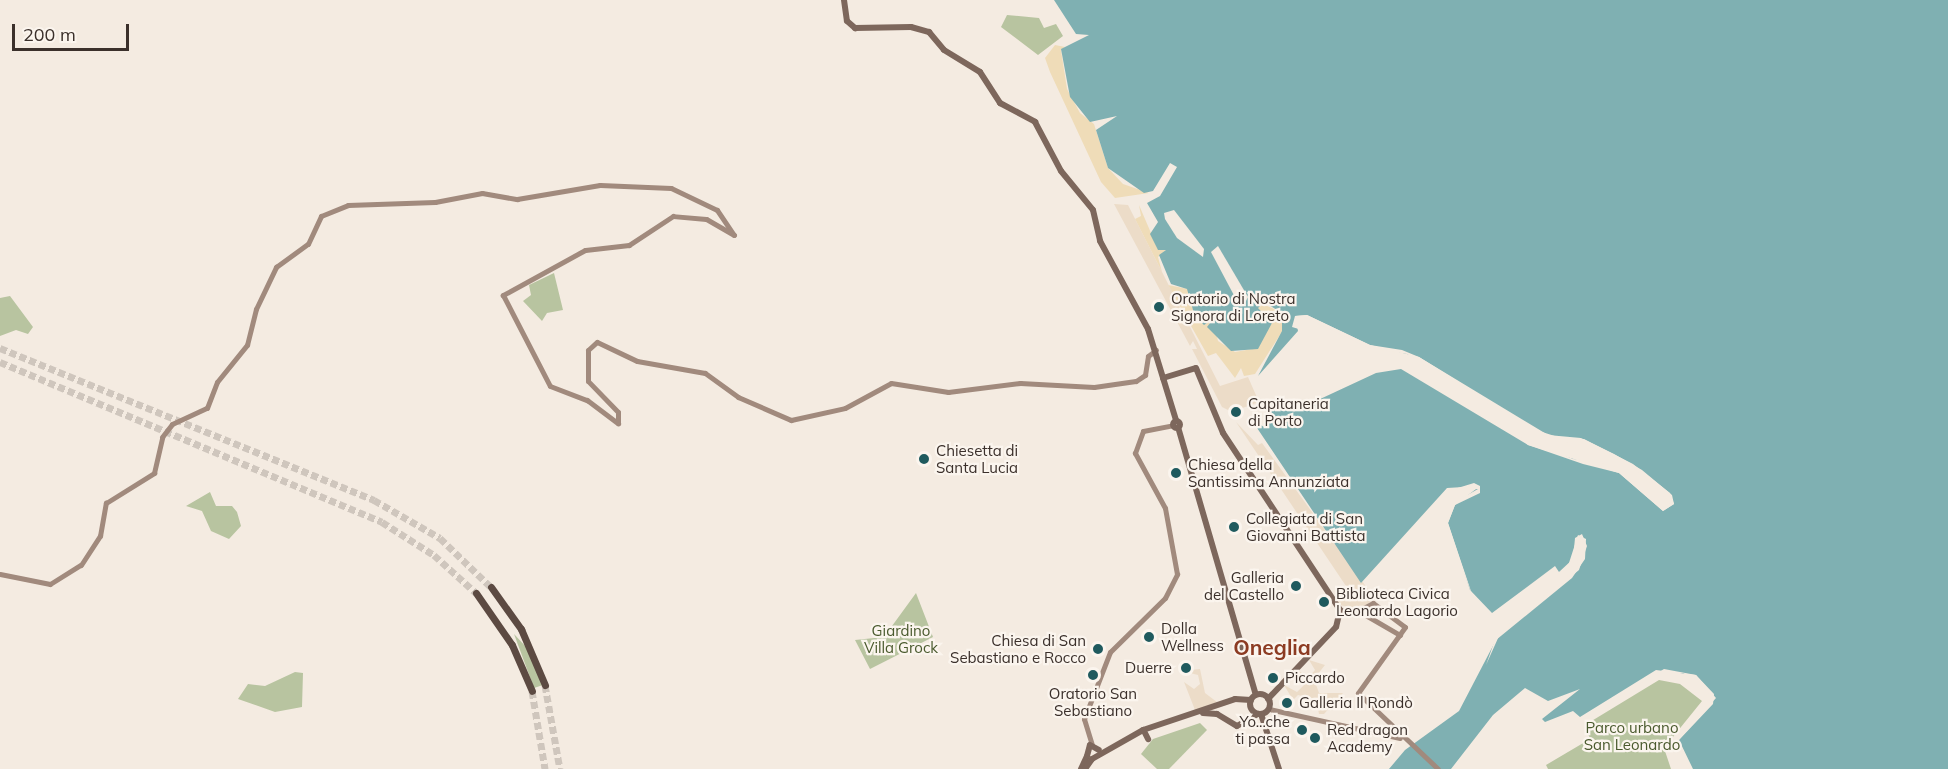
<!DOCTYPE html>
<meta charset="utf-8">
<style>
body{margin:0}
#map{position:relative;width:1948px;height:769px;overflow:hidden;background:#f4ebe1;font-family:Mulish,sans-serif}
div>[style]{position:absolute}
.green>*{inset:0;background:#b8c4a0}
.sand>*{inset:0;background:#efdcb8}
.plaza>*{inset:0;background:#ecdcc8}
.water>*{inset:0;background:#7fb0b2}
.pier>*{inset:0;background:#f4ebe1}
.motorway-tunnel>*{height:7px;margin-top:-3.5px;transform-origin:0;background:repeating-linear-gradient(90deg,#cfc6bd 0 7px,transparent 0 10.5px)}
.secondary>*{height:5px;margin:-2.5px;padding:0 2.5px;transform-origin:2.5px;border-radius:2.5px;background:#a18a7d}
.primary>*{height:6px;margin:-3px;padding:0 3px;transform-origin:3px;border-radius:3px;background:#7d675c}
.primary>.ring{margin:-3px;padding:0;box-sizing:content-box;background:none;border:6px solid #7d675c;border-radius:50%}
.motorway>*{height:7px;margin:-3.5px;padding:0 3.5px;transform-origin:3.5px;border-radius:3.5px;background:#5c4a42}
.dots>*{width:16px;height:16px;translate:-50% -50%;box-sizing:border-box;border:3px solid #fbf5ee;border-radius:50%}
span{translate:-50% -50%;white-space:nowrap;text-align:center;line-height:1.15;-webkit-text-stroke:4.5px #fbf5ee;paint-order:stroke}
.poi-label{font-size:15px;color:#3b302b}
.left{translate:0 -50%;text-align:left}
.right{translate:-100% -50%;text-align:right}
.park-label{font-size:15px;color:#4a5a2e}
.district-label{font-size:21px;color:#8c3b22;font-weight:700}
.scale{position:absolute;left:12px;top:24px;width:117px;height:27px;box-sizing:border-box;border:3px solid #3b302b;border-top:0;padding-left:8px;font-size:18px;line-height:21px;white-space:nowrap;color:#3b302b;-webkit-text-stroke:4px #fbf5ee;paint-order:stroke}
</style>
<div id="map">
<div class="green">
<div style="clip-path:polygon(1007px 15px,1039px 18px,1044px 28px,1056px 24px,1063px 36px,1038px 55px,1001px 27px)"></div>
<div style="clip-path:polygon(554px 273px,563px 310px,547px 313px,542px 321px,523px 301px,531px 295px,529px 285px)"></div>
<div style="clip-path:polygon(10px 296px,33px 327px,28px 334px,16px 330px,0 336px,0 298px)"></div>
<div style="clip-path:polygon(210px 492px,216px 506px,232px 506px,237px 512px,241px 526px,229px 539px,211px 531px,202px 511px,186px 506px)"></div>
<div style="clip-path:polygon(916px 593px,933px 637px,870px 669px,855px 640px,884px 637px)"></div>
<div style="clip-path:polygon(514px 634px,527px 648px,543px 685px,534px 688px)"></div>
<div style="clip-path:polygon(295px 672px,303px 673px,302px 707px,275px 712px,238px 699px,248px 684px,265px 686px)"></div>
<div style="clip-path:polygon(1659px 680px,1680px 684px,1702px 701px,1664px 748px,1671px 769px,1548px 769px,1546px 765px,1590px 739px,1585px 725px)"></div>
<div style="clip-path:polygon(1200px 723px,1207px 730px,1169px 769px,1157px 769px,1141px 754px,1153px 739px)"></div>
</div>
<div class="sand">
<div style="clip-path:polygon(1055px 45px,1065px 47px,1061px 50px,1067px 89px,1080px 113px,1094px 124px,1108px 168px,1123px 184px,1149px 193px,1115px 198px,1101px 182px,1050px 72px,1045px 58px)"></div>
<div style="clip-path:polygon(1139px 205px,1157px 247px,1166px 250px,1158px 257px,1162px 272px,1135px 219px,1141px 216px)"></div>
<div style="clip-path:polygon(1168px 285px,1188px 289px,1195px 317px,1206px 324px,1213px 319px,1218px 341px,1235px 352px,1258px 348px,1271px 323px,1257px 308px,1260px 303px,1279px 311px,1285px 327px,1255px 374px,1244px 376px,1241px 368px,1235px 378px,1216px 353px,1208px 356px)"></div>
</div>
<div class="plaza">
<div style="clip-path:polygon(1114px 204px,1128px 205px,1220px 386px,1248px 377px,1259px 402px,1234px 411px,1238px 415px,1222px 407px,1192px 349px,1197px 349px,1193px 341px,1190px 346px)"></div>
<div style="clip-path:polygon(1236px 422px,1258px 445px,1262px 443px,1375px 599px,1360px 609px,1339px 605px,1335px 600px,1348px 589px)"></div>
<div style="clip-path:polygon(1309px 660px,1325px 665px,1314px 679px,1319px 693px,1343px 693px,1324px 714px,1319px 714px,1316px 699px,1298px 695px,1293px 700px,1284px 685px,1297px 692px,1307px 682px,1298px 670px,1308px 678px,1315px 670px)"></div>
<div style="clip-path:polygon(1200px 669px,1205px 693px,1217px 702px,1195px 710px,1184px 682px,1194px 689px,1200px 684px,1198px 675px,1182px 671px)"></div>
</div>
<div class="water">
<div style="clip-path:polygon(1054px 0,1948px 0,1948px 769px,1693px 769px,1679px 740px,1713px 704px,1714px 694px,1696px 675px,1656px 670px,1580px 717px,1573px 711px,1545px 722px,1542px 719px,1580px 689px,1548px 701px,1525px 688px,1493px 715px,1451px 769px,1389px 769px,1405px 750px,1459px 711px,1496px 640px,1572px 578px,1585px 559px,1586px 539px,1578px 535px,1568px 566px,1559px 572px,1555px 566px,1492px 613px,1470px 590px,1448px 523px,1455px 505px,1480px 486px,1447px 488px,1361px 583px,1251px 419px,1264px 427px,1264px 419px,1272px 416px,1269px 411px,1318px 400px,1376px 373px,1401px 369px,1528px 445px,1619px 473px,1663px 511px,1674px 504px,1670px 493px,1633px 464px,1584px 439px,1567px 440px,1536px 430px,1419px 357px,1370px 345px,1307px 315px,1295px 316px,1298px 331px,1258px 376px,1282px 331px,1282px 313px,1264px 302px,1258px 308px,1272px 323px,1258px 349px,1231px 351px,1207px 327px,1213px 319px,1204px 325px,1195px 317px,1187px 289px,1171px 284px,1159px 255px,1166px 250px,1158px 250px,1150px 234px,1158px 222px,1147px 203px,1160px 196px,1177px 167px,1170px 163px,1153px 191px,1144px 193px,1108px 168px,1096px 130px,1117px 116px,1090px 122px,1070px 97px,1061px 49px,1089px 35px,1076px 34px)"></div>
</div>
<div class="pier">
<div style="clip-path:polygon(1174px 210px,1204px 249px,1203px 257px,1177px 238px,1165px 219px,1164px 213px)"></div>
<div style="clip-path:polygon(1218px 246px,1248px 297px,1245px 303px,1237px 301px,1211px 252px)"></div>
<div style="clip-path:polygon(1307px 315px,1370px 345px,1402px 350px,1419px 357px,1548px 435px,1581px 438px,1614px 454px,1642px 470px,1672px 495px,1674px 504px,1663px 511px,1619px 473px,1583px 464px,1528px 445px,1519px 436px,1573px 459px,1609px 464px,1664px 508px,1671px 503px,1631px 466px,1582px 442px,1566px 443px,1535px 432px,1407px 354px,1369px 348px,1306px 318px,1297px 318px,1302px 330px,1292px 327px,1295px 316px)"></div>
<div style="clip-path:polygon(1474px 483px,1480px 486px,1480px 493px,1455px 505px,1448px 523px,1475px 603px,1445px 523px,1453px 503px,1478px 489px,1451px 490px)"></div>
<div style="clip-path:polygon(1582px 534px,1587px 546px,1579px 570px,1499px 636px,1486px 665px,1497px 634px,1577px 568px,1581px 537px,1576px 560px,1569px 569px,1559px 572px,1573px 559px,1575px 538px)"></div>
<div style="clip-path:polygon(1664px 669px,1696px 675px,1716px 698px,1677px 742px,1688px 722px,1712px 700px,1702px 684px,1683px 673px,1657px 673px,1582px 719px)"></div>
</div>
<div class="motorway-tunnel">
<div style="left:0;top:348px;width:404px;rotate:22.1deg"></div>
<div style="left:374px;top:500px;width:76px;rotate:29.9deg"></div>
<div style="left:440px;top:538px;width:71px;rotate:43.9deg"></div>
<div style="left:0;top:362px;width:414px;rotate:22.7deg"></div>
<div style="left:382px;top:522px;width:62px;rotate:32.4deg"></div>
<div style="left:434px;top:555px;width:57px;rotate:42.1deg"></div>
<div style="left:545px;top:685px;width:85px;rotate:79.9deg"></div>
<div style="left:532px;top:691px;width:79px;rotate:80.5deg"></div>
</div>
<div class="secondary">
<div style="left:0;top:574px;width:51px;rotate:11.3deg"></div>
<div style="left:50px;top:584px;width:36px;rotate:-32deg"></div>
<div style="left:81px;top:565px;width:35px;rotate:-57deg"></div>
<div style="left:100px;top:536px;width:34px;rotate:-80deg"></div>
<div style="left:106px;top:503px;width:57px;rotate:-32deg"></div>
<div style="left:154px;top:473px;width:37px;rotate:-77deg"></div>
<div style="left:162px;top:437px;width:16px;rotate:-52deg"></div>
<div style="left:172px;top:424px;width:38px;rotate:-25deg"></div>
<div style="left:207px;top:408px;width:28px;rotate:-69deg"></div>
<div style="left:217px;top:382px;width:48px;rotate:-51deg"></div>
<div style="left:247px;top:345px;width:37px;rotate:-76deg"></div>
<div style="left:256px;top:309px;width:47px;rotate:-64.5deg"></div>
<div style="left:276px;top:267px;width:39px;rotate:-36deg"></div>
<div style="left:308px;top:244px;width:31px;rotate:-65deg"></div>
<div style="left:321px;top:216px;width:29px;rotate:-22deg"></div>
<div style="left:348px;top:205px;width:87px;rotate:-2deg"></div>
<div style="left:435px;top:202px;width:48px;rotate:-10.8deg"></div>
<div style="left:482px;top:193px;width:36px;rotate:10deg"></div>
<div style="left:517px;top:199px;width:84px;rotate:-9.6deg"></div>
<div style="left:600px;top:185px;width:71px;rotate:2.4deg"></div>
<div style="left:671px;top:188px;width:51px;rotate:25.6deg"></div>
<div style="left:717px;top:210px;width:30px;rotate:56deg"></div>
<div style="left:734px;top:235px;width:32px;rotate:-150deg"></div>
<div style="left:706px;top:219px;width:33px;rotate:-175deg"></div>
<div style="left:673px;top:216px;width:53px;rotate:146.6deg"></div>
<div style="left:629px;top:245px;width:44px;rotate:173.5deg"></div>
<div style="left:585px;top:250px;width:94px;rotate:151.2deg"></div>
<div style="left:503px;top:295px;width:102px;rotate:62.7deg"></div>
<div style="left:550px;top:386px;width:40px;rotate:21deg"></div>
<div style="left:587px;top:400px;width:39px;rotate:37deg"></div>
<div style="left:618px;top:423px;width:11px;rotate:-90deg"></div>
<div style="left:618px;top:412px;width:43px;rotate:-134.1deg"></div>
<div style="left:588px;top:381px;width:31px;rotate:-90deg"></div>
<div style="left:588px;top:350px;width:12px;rotate:-42deg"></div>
<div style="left:597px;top:342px;width:44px;rotate:25.4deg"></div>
<div style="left:637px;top:361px;width:69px;rotate:10deg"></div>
<div style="left:705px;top:373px;width:41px;rotate:36deg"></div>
<div style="left:738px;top:397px;width:58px;rotate:23.5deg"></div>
<div style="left:791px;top:420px;width:55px;rotate:-12.5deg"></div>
<div style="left:845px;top:408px;width:52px;rotate:-28.5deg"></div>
<div style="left:891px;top:383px;width:58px;rotate:9deg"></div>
<div style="left:948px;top:392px;width:73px;rotate:-7.1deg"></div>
<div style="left:1020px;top:383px;width:74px;rotate:3.1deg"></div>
<div style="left:1094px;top:387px;width:42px;rotate:-8.1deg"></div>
<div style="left:1136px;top:381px;width:11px;rotate:-34deg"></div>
<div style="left:1145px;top:375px;width:19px;rotate:-81deg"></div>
<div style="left:1148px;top:356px;width:10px;rotate:-37deg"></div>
<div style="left:1340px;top:610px;width:22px;rotate:8deg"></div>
<div style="left:1362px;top:613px;width:44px;rotate:30.1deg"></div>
<div style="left:1358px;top:611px;width:17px;rotate:-28deg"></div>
<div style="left:1373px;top:603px;width:40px;rotate:37deg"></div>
<div style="left:1405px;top:627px;width:81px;rotate:125.5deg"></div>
<div style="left:1358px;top:693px;width:110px;rotate:43.5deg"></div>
<div style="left:1269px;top:709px;width:134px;rotate:12.5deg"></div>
<div style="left:1092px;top:745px;width:27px;rotate:-107deg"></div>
<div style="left:1084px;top:719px;width:72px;rotate:-68.8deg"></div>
<div style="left:1110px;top:652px;width:77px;rotate:-44.5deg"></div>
<div style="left:1165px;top:598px;width:27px;rotate:-63deg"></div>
<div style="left:1177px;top:574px;width:67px;rotate:-100.3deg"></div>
<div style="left:1165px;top:508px;width:63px;rotate:-118.6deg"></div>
<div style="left:1135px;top:453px;width:23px;rotate:-70deg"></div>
<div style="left:1143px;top:431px;width:31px;rotate:-11deg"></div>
</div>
<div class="primary">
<div style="left:844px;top:0;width:21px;rotate:82deg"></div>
<div style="left:847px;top:21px;width:11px;rotate:41deg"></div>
<div style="left:855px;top:28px;width:56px;rotate:-1deg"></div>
<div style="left:911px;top:27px;width:19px;rotate:16deg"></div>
<div style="left:929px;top:32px;width:23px;rotate:50deg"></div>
<div style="left:944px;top:50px;width:42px;rotate:31.4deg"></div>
<div style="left:980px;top:72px;width:37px;rotate:57deg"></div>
<div style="left:1000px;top:103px;width:40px;rotate:28deg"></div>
<div style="left:1035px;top:122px;width:55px;rotate:62deg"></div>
<div style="left:1061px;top:171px;width:50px;rotate:50.6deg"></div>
<div style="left:1093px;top:210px;width:32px;rotate:77deg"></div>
<div style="left:1100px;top:241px;width:100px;rotate:61.4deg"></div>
<div style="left:1148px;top:329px;width:95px;rotate:72.9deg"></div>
<div style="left:1163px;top:378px;width:34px;rotate:-17deg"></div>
<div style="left:1196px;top:368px;width:70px;rotate:67.4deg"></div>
<div style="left:1223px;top:433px;width:212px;rotate:56.5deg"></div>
<div style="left:1340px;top:610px;width:17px;rotate:103deg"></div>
<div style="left:1336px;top:627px;width:99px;rotate:133.4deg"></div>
<div class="ring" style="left:1172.5px;top:420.5px;width:1px;height:1px"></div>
<div style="left:1178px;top:427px;width:279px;rotate:73.8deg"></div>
<div class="ring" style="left:1250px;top:694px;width:14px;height:14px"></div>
<div style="left:1203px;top:713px;width:14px;rotate:4deg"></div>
<div style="left:1217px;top:714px;width:23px;rotate:31deg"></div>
<div style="left:1237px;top:726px;width:24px;rotate:-30deg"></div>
<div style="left:1261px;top:714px;width:58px;rotate:71.9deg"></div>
<div style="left:1145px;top:733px;width:7px;rotate:63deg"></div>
<div style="left:1087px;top:756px;width:11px;rotate:-75deg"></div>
<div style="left:1090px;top:745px;width:10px;rotate:29deg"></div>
<div style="left:1081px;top:769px;width:14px;rotate:-65deg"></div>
<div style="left:1085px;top:769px;width:12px;rotate:-55deg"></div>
<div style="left:1092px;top:759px;width:59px;rotate:-29.6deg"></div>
<div style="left:1143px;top:730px;width:97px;rotate:-18.6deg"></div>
<div style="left:1235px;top:699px;width:16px;rotate:4deg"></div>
</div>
<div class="motorway">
<div style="left:491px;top:587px;width:52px;rotate:54.5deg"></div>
<div style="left:521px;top:629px;width:61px;rotate:66.8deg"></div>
<div style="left:476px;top:593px;width:63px;rotate:55.3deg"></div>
<div style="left:512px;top:645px;width:50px;rotate:66.5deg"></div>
</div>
<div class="dots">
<div style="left:1159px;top:307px;background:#1f5a5e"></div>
<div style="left:1236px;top:412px;background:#1f5a5e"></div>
<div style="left:924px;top:459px;background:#1f5a5e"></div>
<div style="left:1176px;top:473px;background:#1f5a5e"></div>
<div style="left:1234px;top:527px;background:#1f5a5e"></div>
<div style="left:1296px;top:586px;background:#1f5a5e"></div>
<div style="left:1324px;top:602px;background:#1f5a5e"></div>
<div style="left:1149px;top:637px;background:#1f5a5e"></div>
<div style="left:1098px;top:649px;background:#1f5a5e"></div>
<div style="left:1186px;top:668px;background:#1f5a5e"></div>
<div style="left:1093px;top:675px;background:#1f5a5e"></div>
<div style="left:1273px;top:678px;background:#1f5a5e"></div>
<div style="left:1287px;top:703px;background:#1f5a5e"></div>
<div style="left:1302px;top:730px;background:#1f5a5e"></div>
<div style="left:1315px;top:738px;background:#1f5a5e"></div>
</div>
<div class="poi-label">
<span class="left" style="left:1171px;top:307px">Oratorio di Nostra<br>Signora di Loreto</span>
<span class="left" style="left:1248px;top:412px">Capitaneria<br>di Porto</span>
<span class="left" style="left:936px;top:459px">Chiesetta di<br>Santa Lucia</span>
<span class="left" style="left:1188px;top:473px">Chiesa della<br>Santissima Annunziata</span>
<span class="left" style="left:1246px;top:527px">Collegiata di San<br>Giovanni Battista</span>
<span class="right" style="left:1284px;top:586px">Galleria<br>del Castello</span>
<span class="left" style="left:1336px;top:602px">Biblioteca Civica<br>Leonardo Lagorio</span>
<span class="left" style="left:1161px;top:637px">Dolla<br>Wellness</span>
<span class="right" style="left:1086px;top:649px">Chiesa di San<br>Sebastiano e Rocco</span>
<span class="right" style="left:1172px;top:668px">Duerre</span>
<span class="left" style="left:1285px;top:678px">Piccardo</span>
<span style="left:1093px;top:702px">Oratorio San<br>Sebastiano</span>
<span class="left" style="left:1299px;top:703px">Galleria Il Rondò</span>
<span class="right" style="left:1290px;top:730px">Yo...che<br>ti passa</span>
<span class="left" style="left:1327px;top:738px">Red dragon<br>Academy</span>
</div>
<div class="park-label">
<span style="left:901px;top:639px">Giardino<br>Villa Grock</span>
<span style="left:1632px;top:736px">Parco urbano<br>San Leonardo</span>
</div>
<div class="district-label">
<span style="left:1272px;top:647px">Oneglia</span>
</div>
<div class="scale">200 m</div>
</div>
